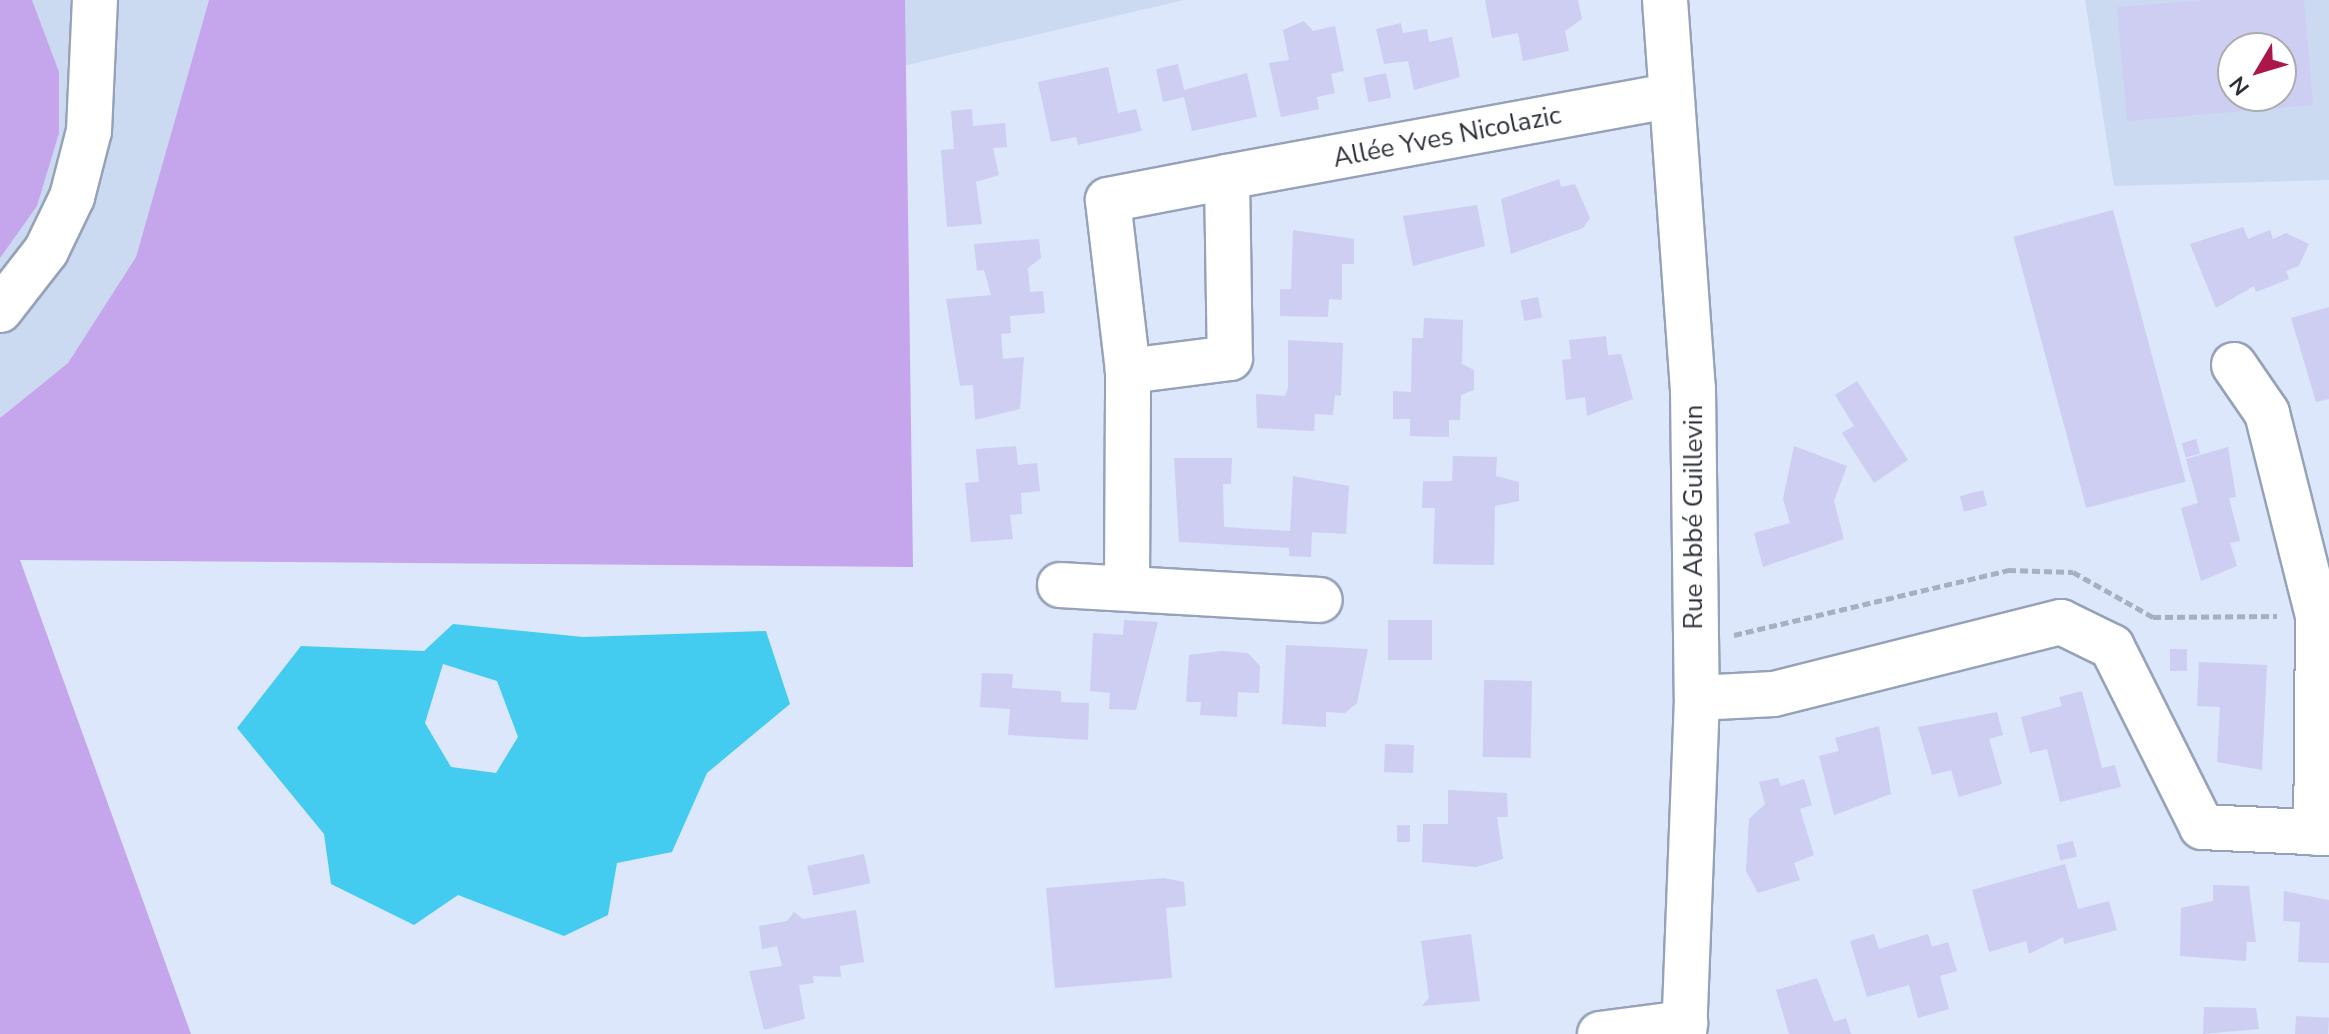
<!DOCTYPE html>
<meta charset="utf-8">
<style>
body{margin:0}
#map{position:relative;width:2329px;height:1034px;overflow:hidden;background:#dce7fb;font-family:"Nunito Sans",sans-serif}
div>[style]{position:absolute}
.built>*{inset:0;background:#ccdaf1}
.green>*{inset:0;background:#c5a6ec}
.water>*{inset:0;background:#43ccf0}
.building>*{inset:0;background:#cdcef2;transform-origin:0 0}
.path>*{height:5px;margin-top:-2.5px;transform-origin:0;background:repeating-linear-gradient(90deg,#a7b0c1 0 8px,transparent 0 12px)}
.roads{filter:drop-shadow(2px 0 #95a2b8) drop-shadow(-2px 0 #95a2b8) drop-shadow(0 2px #95a2b8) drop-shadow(0 -2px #95a2b8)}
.minor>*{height:44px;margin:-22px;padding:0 22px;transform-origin:22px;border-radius:22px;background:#fff}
.major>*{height:44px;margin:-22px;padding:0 22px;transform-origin:22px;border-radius:22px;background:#fff}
span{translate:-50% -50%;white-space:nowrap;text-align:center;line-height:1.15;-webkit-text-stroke:6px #fff;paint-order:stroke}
.street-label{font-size:26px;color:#2b3039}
.north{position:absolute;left:2217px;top:32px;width:80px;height:80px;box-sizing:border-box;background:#fff;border:2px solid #aaacb0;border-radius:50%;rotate:232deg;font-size:22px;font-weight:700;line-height:32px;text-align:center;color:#2b3039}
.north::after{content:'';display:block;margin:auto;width:28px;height:36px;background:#ab174a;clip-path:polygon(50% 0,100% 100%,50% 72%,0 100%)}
</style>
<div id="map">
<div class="built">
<div style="clip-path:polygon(0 0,209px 0,136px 257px,68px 363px,0 418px)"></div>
<div style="clip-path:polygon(905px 0,1184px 0,903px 66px)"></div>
<div style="clip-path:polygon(evenodd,2085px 0,2329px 0,2329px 180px,2114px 186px,2085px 0,2233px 48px,2281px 48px,2281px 96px,2233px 96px,2233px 48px)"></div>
</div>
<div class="green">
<div style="clip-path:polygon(0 0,32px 0,59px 72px,59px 133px,37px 206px,0 258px)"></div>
<div style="clip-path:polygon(209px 0,905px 0,913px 567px,20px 560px,191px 1034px,0 1034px,0 418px,68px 363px,136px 257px)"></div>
</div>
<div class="water">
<div style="clip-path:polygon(evenodd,453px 624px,583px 637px,766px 631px,790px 704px,707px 773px,672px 852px,617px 863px,608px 915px,564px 936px,458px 895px,414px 925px,331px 884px,324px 834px,237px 728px,301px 646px,424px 651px,453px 624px,443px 664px,497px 681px,518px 737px,496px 773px,451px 767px,425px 723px,443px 664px)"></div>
</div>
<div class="building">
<div style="clip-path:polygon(1485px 0,1578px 0,1582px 19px,1565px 31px,1569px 51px,1523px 61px,1518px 33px,1492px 38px)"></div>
<div style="clip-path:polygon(evenodd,2204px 0,2304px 0,2313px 105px,2127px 121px,2117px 7px,2204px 0,2233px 48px,2281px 48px,2281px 96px,2233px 96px,2233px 48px)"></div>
<div style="clip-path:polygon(1304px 21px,1313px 31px,1335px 26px,1344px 71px,1331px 74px,1335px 93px,1317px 97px,1319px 109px,1281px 117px,1269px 63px,1289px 60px,1283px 30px)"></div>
<div style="clip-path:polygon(1401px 23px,1403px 33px,1427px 29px,1429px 42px,1452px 37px,1460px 77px,1414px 90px,1408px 61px,1384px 64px,1376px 29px)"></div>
<div style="clip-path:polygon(1178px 64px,1184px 90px,1247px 73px,1257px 117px,1192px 131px,1184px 97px,1163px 102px,1156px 69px)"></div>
<div style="clip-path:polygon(1108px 67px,1118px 113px,1136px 109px,1142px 131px,1078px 145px,1076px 137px,1051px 142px,1038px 82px)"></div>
<div style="left:1386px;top:73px;width:25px;height:23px;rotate:78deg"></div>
<div style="clip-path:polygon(972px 109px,973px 126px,1005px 123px,1007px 147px,993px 148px,999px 175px,976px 182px,982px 224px,947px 227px,941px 150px,954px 149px,951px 111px)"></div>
<div style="clip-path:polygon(1559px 179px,1561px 187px,1575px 184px,1590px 218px,1583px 228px,1511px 254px,1501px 199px)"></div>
<div style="clip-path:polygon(1477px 205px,1485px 246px,1413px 266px,1403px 216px)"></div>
<div style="left:2113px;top:210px;width:281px;height:103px;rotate:75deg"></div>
<div style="clip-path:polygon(2243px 227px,2248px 239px,2270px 230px,2273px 239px,2286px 233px,2309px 244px,2299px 266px,2286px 271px,2289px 279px,2256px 292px,2254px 286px,2216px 308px,2190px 244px)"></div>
<div style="clip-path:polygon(1293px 230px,1354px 239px,1354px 264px,1342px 264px,1342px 300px,1329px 299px,1328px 317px,1280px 316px,1280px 289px,1291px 289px)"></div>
<div style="clip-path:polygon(1039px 239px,1041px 258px,1028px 268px,1030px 292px,1043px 291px,1045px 313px,1010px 316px,1011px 333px,1001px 334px,1003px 359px,1024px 357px,1020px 409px,975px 420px,973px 385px,960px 386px,946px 299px,991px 295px,984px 270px,977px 271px,974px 244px)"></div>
<div style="left:1538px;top:297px;width:21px;height:18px;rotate:79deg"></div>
<div style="clip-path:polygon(2329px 307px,2329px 399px,2316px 402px,2291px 318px)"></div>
<div style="clip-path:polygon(1424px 318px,1463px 320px,1462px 364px,1474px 370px,1474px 390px,1461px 395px,1460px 420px,1449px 420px,1449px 437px,1410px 436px,1410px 419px,1393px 419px,1393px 391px,1411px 392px,1412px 338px,1423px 338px)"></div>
<div style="clip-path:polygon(1606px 336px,1608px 355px,1621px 354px,1633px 399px,1587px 416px,1585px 397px,1566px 400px,1562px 360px,1571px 359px,1569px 340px)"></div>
<div style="clip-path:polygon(1288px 340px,1343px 343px,1341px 396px,1335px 395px,1333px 415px,1315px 414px,1314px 431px,1257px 428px,1256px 394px,1285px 396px,1288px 387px)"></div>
<div style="clip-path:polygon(1857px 381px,1908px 460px,1874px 483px,1842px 433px,1854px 426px,1835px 395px)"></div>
<div style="left:2196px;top:439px;width:15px;height:15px;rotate:74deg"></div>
<div style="clip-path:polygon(1016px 446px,1018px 465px,1037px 463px,1040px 491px,1021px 493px,1022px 514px,1010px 515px,1013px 539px,971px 542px,965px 483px,979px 482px,976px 449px)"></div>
<div style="clip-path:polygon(1794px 446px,1847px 466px,1834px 501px,1844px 539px,1763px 567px,1754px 533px,1790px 523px,1783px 499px)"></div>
<div style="clip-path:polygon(2228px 447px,2236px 497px,2229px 498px,2240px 541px,2230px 543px,2237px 566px,2201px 581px,2181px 508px,2198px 503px,2186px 459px)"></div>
<div style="clip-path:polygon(1453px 456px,1497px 457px,1496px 476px,1519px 482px,1519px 501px,1495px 506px,1494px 565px,1433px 564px,1435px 508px,1422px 508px,1423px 481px,1452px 481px)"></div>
<div style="clip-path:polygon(1174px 458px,1232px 458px,1231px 484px,1223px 484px,1224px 527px,1290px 531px,1293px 476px,1349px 486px,1346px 534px,1312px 532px,1311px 557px,1289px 556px,1289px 548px,1179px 542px)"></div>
<div style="left:1983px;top:490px;width:16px;height:24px;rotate:75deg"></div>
<div style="clip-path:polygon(1124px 620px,1158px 622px,1136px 710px,1109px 709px,1110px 693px,1090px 691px,1093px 633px,1123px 635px)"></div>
<div style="left:1388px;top:620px;width:44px;height:40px"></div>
<div style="clip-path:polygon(1286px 645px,1368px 649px,1357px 703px,1345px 713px,1326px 712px,1326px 727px,1282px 724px)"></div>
<div style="left:2170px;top:649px;width:17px;height:22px"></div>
<div style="clip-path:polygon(1222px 651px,1248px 653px,1260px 666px,1259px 693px,1238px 692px,1237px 717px,1200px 715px,1201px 702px,1186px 702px,1189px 655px)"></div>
<div style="clip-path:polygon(2199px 662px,2267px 665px,2262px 770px,2217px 762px,2220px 707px,2197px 706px)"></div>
<div style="clip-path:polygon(982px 673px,1013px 674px,1012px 688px,1061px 691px,1061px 702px,1089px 703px,1088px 740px,1008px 735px,1010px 709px,980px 707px)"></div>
<div style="left:1484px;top:680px;width:48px;height:77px;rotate:1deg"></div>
<div style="clip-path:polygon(2082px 691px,2102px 768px,2115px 765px,2121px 787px,2060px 802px,2047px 749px,2030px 753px,2021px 717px,2062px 706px,2059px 697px)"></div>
<div style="clip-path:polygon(1997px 712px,2003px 735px,1989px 739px,2002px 784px,1959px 797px,1951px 770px,1932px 775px,1918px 727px)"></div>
<div style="clip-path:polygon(1879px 726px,1891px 794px,1834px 815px,1819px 756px,1839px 751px,1835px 738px)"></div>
<div style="left:1385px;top:744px;width:29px;height:28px;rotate:2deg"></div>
<div style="clip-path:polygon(1778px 778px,1781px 786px,1804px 779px,1812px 805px,1800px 809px,1814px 855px,1794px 863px,1800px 880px,1758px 893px,1746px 871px,1749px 819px,1765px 804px,1759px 782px)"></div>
<div style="clip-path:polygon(1448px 790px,1507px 793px,1508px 817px,1497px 817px,1503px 859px,1476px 867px,1422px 862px,1423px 824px,1448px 824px)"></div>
<div style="left:1397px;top:825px;width:13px;height:17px"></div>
<div style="left:2073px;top:841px;width:16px;height:17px;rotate:76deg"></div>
<div style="left:864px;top:854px;width:30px;height:58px;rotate:78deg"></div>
<div style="clip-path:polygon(2065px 864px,2078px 909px,2109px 901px,2117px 930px,2064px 944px,2063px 937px,2029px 954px,2026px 941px,1989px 952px,1972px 890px)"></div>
<div style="clip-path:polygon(1164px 878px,1184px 882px,1186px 906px,1166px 908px,1172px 978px,1055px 988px,1046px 888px)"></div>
<div style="clip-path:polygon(2213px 885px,2249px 886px,2256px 942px,2247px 942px,2246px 961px,2180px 956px,2181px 908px,2213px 901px)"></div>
<div style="clip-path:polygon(2284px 891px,2329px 900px,2329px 963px,2298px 962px,2300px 922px,2283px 921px)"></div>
<div style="clip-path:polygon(856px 910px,864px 962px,840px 966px,841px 977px,813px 976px,814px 983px,799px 985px,805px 1019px,764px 1030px,749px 971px,782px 966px,777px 946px,762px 949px,759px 926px,787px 921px,794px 912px,803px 919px)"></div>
<div style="clip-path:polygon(1471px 934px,1480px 1001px,1422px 1006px,1429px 998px,1421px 941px)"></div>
<div style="clip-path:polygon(1874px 934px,1879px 949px,1928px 934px,1932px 947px,1948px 942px,1957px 971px,1940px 976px,1949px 1009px,1918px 1018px,1909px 985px,1867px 997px,1850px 941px)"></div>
<div style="clip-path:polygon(1817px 978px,1834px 1022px,1846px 1018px,1851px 1034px,1789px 1034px,1776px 990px)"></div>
<div style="clip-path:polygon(2204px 1007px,2256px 1008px,2259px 1029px,2203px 1034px)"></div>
<div style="left:2296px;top:1016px;width:33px;height:18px;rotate:3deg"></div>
</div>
<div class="path">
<div style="left:1734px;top:635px;width:282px;rotate:-13.3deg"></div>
<div style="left:2008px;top:570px;width:65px;rotate:1.8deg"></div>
<div style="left:2073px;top:572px;width:92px;rotate:29.4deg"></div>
<div style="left:2153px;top:617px;width:124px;rotate:-0.5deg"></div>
</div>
<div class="roads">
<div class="minor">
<div style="left:1665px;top:0;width:390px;rotate:85.9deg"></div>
<div style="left:1693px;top:389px;width:309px;rotate:89.3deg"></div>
<div style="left:1697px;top:698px;width:336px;rotate:92.2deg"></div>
<div style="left:1227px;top:177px;width:181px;rotate:89.1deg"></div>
<div style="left:1230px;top:358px;width:103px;rotate:172.7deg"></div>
<div style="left:1128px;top:371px;width:172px;rotate:-96.7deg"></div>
<div style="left:1108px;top:200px;width:121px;rotate:-10.9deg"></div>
<div style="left:1227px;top:177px;width:447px;rotate:-10.4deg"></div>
<div style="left:2234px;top:365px;width:58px;rotate:55.5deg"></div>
<div style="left:2267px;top:413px;width:209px;rotate:75.9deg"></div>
<div style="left:2318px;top:616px;width:217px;rotate:90.5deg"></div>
<div style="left:1060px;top:585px;width:260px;rotate:3.3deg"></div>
<div style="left:1127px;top:585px;width:214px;rotate:-89.7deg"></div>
<div style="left:1697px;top:698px;width:77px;rotate:-3deg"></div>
<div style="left:1774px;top:694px;width:296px;rotate:-14.1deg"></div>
<div style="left:2061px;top:622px;width:57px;rotate:26.1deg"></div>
<div style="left:2112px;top:647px;width:201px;rotate:63.4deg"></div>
<div style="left:2202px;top:827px;width:127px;rotate:2.7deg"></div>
<div style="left:1600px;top:1034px;width:86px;rotate:-7.4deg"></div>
</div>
<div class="major">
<div style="left:0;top:310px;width:75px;rotate:-52.1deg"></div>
<div style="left:46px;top:251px;width:60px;rotate:-64.3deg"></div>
<div style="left:72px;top:197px;width:68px;rotate:-75.6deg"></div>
<div style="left:89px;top:131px;width:131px;rotate:-87.4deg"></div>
</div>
</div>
<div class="street-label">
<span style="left:1447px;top:137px;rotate:-11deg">Allée Yves Nicolazic</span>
<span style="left:1694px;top:517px;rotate:-90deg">Rue Abbé Guillevin</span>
</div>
<div class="north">N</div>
</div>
